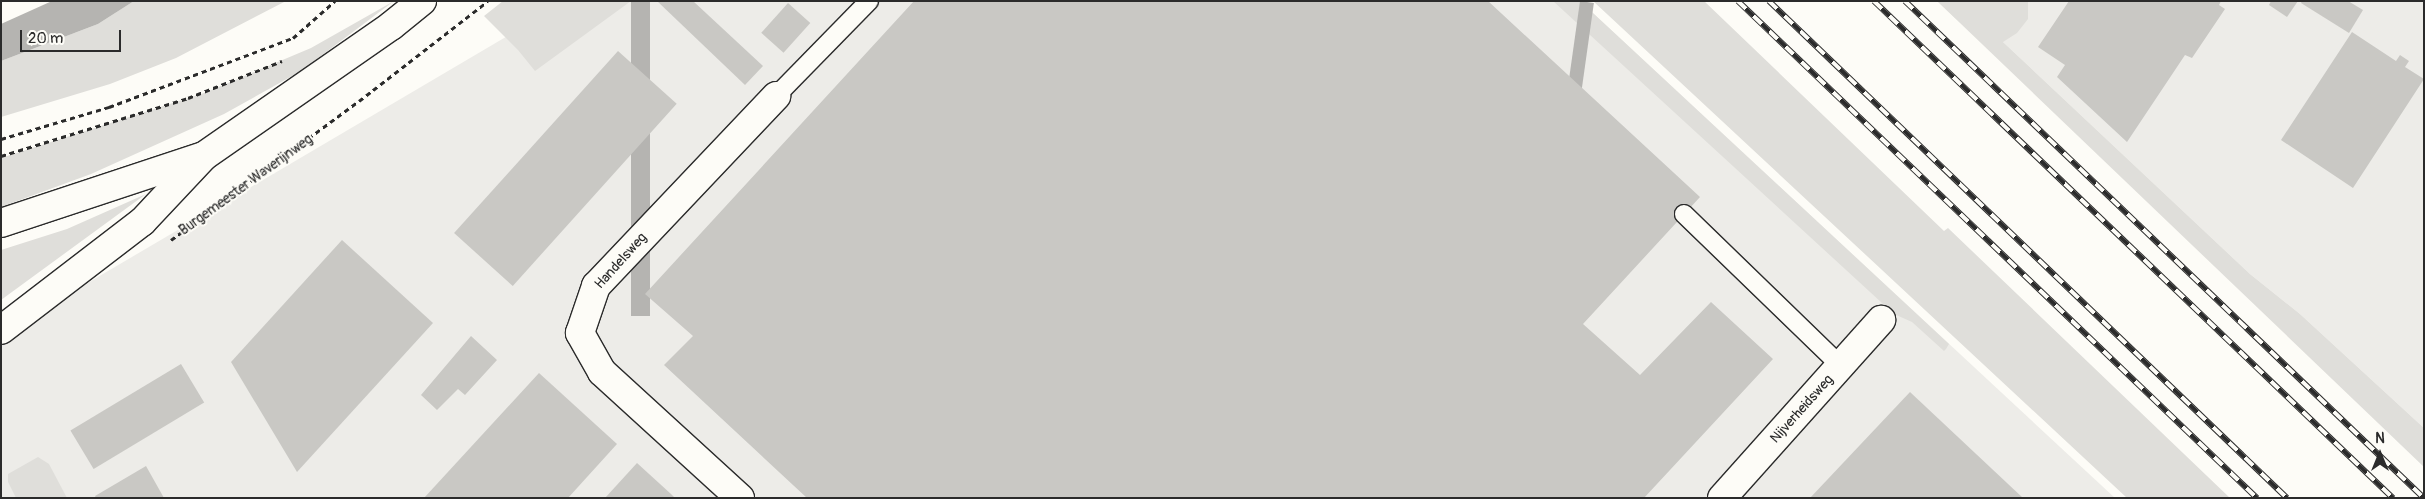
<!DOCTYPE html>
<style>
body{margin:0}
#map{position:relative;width:2425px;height:499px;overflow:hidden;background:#fdfcf7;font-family:Pangolin,sans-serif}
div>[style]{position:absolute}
.built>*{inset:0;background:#edece8}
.green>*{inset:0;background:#dfdeda}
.water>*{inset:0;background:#b5b4b1;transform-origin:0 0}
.building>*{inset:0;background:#c9c8c4;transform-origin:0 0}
.path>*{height:3px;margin-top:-1.5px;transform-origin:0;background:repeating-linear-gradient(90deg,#2b2b2b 0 5px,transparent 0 9px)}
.roads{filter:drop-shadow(1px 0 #2b2b2b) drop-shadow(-1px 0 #2b2b2b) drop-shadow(0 1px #2b2b2b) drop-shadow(0 -1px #2b2b2b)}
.lane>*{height:18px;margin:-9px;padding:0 9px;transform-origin:9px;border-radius:9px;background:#fdfcf7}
.street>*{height:28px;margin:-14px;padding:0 14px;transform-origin:14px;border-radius:14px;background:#fdfcf7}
.secondary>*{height:28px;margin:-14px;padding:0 14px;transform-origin:14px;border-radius:14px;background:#fdfcf7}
.rail>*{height:5.5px;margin-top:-2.75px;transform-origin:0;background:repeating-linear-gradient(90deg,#fdfcf7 0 11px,#2b2b2b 0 22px);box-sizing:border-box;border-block:1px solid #2b2b2b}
span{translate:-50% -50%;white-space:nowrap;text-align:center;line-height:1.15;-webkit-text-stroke:4px #fdfcf7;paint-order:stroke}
.street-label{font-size:14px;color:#2b2b2b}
.frame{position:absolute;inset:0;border:2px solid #2b2b2b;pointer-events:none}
.north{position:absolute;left:2355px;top:429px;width:50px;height:50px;-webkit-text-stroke:4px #fdfcf7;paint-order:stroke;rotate:0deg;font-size:14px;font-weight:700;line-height:20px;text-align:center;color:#2b2b2b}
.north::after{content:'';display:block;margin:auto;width:18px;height:22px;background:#2b2b2b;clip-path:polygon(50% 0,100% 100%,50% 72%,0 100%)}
.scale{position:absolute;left:20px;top:30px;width:101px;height:22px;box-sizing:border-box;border:2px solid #2b2b2b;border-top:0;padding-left:6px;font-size:15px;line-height:18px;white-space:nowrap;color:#2b2b2b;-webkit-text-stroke:4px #fdfcf7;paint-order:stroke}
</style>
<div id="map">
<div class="built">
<div style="clip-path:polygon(567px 1px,1580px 1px,2115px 498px,1px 498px,1px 334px)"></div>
<div style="clip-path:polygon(1937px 1px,2424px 1px,2424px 428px,2300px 314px,2250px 274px,2003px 42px,1955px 18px)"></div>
</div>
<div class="green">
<div style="clip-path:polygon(134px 1px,286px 1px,176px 58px,110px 84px,1px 117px,1px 61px,98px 24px)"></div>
<div style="clip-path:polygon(394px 1px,301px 71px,224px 114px,91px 174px,1px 207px,1px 158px,204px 93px,311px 48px)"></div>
<div style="clip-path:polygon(503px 1px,631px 1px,535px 71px,518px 50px,484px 16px)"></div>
<div style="clip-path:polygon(1553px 1px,1580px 1px,1949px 344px,1946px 349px,1944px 351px,1912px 322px,1894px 314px)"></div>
<div style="clip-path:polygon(1593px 1px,1704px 1px,1944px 231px,1948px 228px,2230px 498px,2127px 498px)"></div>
<div style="clip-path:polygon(1937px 1px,2028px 1px,2028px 19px,2017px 33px,2003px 42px,2250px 274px,2300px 314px,2424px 428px,2424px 467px)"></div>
<div style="clip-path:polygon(146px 194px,1px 300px,1px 250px,67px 229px)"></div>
<div style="clip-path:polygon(38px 457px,49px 464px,67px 498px,16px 498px,8px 482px,8px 474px)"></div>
</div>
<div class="water">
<div style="clip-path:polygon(52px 1px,134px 1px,98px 24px,1px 61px,1px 24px)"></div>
<div style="left:631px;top:1px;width:19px;height:315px"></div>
<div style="left:1580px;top:1px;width:14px;height:730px;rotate:8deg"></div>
</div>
<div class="building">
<div style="clip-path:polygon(657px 1px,693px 1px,763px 66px,745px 85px)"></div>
<div style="clip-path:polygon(914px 1px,1488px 1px,1700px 197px,1583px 324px,1640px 375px,1711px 302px,1773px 359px,1644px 498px,807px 498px,664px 365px,693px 336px,645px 294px)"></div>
<div style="clip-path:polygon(2069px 1px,2221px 1px,2219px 5px,2225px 9px,2192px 58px,2185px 55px,2127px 142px,2057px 77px,2065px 65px,2038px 47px)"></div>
<div style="clip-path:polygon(2271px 1px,2298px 1px,2287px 17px,2269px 5px)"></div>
<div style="clip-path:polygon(2302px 1px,2348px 1px,2363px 10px,2349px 33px,2301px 3px)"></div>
<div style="left:788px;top:3px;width:30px;height:40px;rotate:42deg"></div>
<div style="clip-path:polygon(2352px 32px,2396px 61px,2400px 55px,2409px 61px,2405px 67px,2424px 79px,2353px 188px,2281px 140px)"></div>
<div style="left:618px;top:51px;width:79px;height:245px;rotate:42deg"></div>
<div style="clip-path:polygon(342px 240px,433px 323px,297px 472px,231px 362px)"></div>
<div style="clip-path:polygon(471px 336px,497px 360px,465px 395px,458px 389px,437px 410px,421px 395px)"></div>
<div style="left:181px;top:364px;width:45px;height:129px;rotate:59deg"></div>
<div style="clip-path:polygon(539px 373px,617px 444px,568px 498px,424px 498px)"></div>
<div style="clip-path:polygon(1910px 392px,2023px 498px,1810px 498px)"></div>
<div style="clip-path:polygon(637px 463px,671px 494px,675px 498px,605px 498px)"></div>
<div style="clip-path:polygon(146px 466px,164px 498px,96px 498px,95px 496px)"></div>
</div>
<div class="path">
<div style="left:1px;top:139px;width:113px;rotate:-16.5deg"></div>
<div style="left:109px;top:107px;width:197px;rotate:-20.6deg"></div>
<div style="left:293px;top:38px;width:56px;rotate:-41.4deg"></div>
<div style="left:1px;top:156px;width:196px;rotate:-17.2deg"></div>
<div style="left:188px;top:98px;width:101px;rotate:-21.5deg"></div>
<div style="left:171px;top:240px;width:234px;rotate:-36.5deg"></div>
<div style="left:359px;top:101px;width:163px;rotate:-37.8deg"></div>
</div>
<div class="roads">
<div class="lane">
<div style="left:776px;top:96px;width:133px;rotate:-45.6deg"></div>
<div style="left:1684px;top:214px;width:219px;rotate:44.1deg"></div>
</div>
<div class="street">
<div style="left:740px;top:498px;width:187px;rotate:-137.6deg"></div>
<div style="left:602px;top:372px;width:45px;rotate:-119.4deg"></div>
<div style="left:580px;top:333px;width:50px;rotate:-71.2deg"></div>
<div style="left:596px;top:286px;width:262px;rotate:-46.5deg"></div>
<div style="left:1722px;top:498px;width:239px;rotate:-48.2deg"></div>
</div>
<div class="secondary">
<div style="left:1px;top:223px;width:210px;rotate:-18.3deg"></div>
<div style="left:1px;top:330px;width:178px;rotate:-37.5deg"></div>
<div style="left:142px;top:222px;width:91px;rotate:-46.8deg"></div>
<div style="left:204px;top:156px;width:228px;rotate:-34.8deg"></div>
<div style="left:391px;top:26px;width:40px;rotate:-39deg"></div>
</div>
</div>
<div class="rail">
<div style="left:1738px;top:1px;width:719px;rotate:43.76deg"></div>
<div style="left:1769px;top:1px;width:718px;rotate:43.81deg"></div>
<div style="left:1874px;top:1px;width:719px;rotate:43.76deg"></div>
<div style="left:1905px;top:1px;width:719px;rotate:43.76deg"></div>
</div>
<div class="street-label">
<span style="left:246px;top:185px;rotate:-36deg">Burgemeester Waverijnweg</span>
<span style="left:621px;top:261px;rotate:-48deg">Handelsweg</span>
<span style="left:1802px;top:409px;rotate:-48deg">Nijverheidsweg</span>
</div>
<div class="frame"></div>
<div class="north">N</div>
<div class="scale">20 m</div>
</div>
